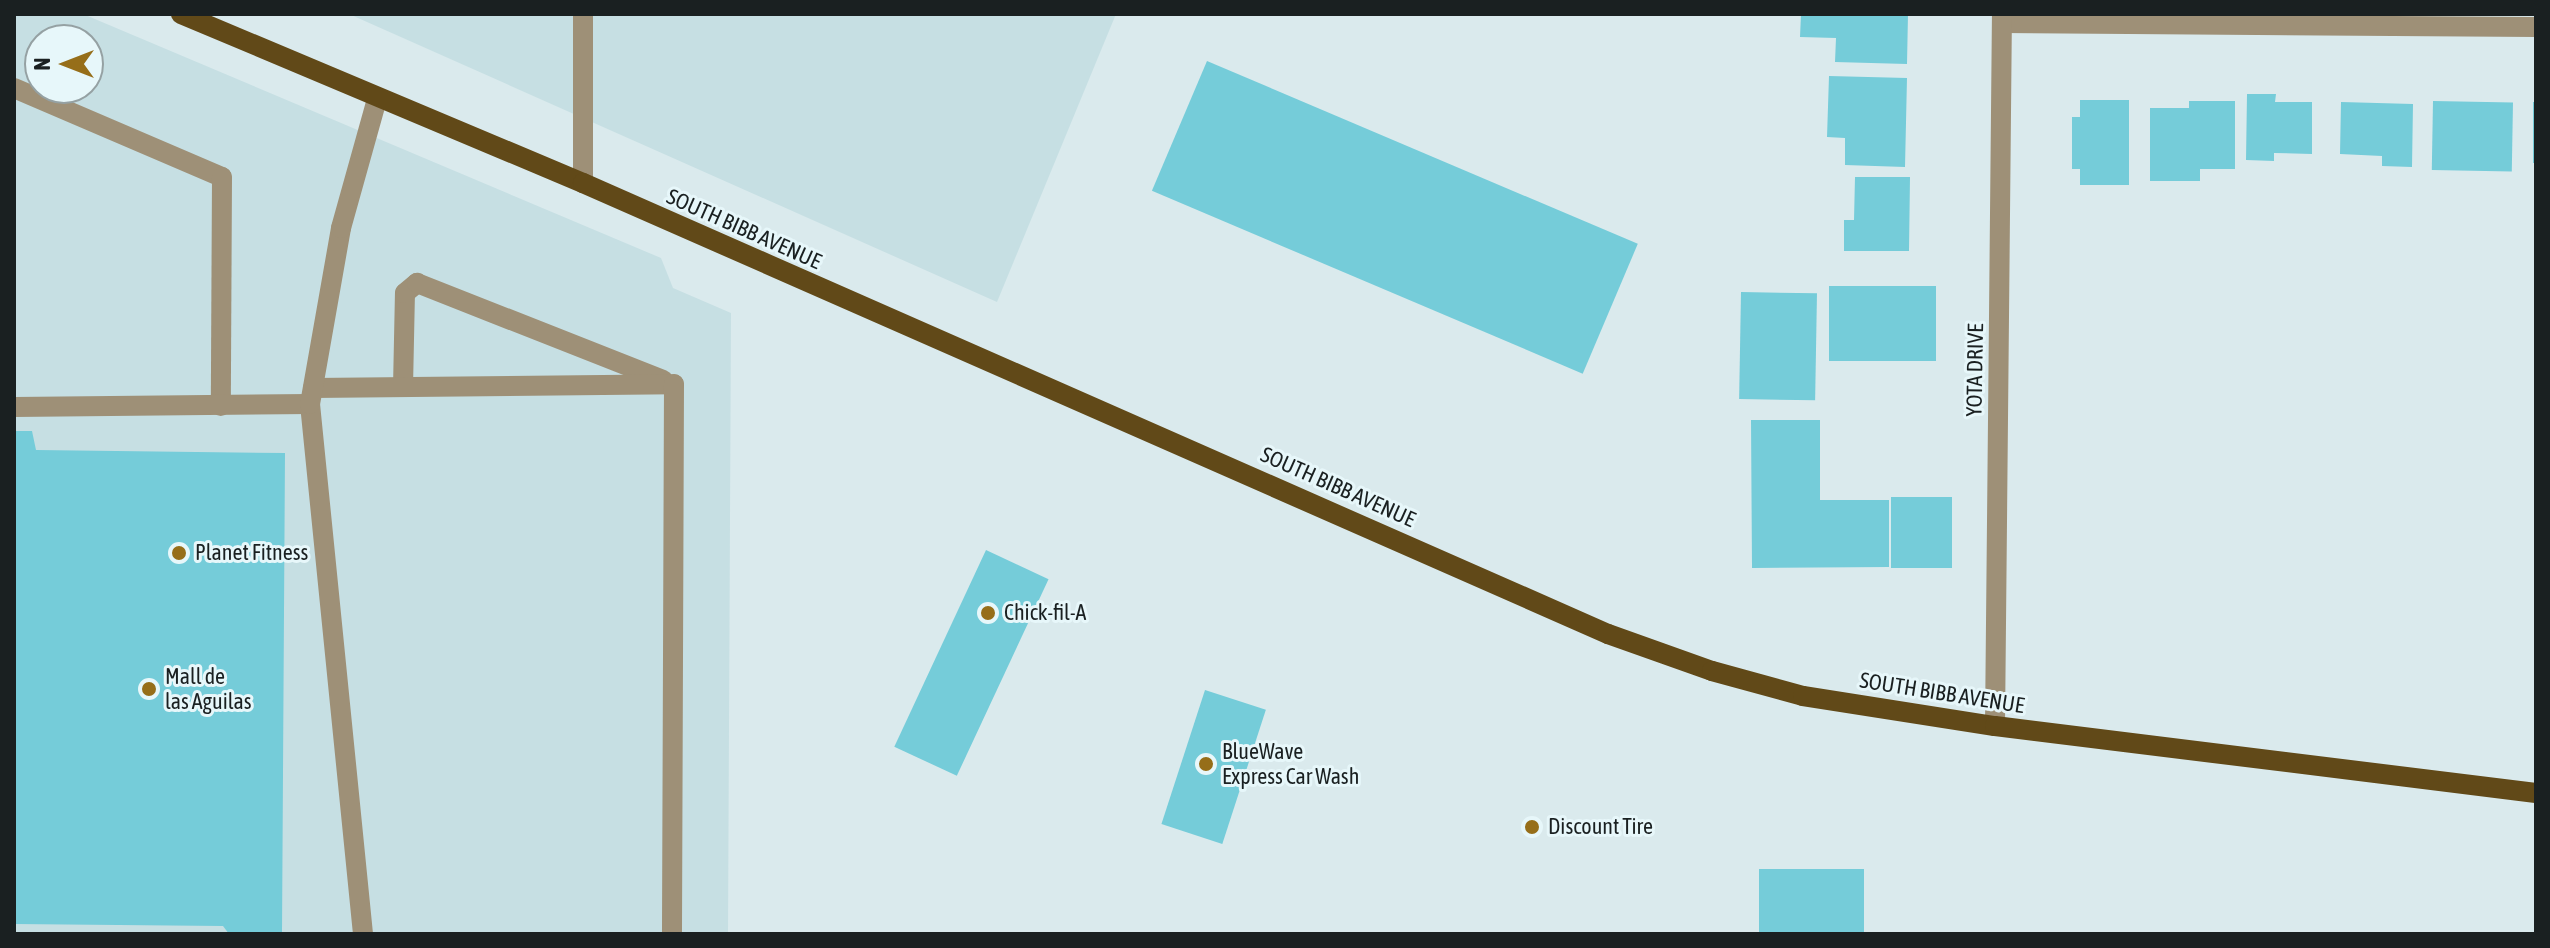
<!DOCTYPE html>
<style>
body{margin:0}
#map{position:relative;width:2550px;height:948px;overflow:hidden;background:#daeaed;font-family:"Asap Condensed",sans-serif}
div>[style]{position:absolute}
.built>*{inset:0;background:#c6dfe3}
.building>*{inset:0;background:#75ccd9;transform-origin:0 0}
.minor>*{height:20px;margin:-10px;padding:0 10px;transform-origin:10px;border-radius:10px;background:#9e9077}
.major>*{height:20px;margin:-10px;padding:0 10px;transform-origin:10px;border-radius:10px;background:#614918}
.dots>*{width:22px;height:22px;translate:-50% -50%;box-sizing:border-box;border:4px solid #e7f7fa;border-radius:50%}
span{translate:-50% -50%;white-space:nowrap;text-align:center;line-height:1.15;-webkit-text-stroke:6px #e7f7fa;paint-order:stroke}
.street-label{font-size:22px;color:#1a2021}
.poi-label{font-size:22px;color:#1a2021}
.left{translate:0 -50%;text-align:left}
.frame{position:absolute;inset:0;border:16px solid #1a2021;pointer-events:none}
.north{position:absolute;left:24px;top:24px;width:80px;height:80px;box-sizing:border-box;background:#e7f7fa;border:2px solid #95a1a3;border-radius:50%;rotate:270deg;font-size:22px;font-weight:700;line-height:32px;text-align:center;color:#1a2021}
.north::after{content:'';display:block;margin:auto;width:28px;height:36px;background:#966e19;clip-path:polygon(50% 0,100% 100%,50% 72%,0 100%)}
</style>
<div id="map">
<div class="built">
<div style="clip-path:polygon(evenodd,14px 14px,83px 14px,661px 258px,673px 288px,731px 313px,728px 934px,14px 934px,14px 14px,40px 40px,88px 40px,88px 88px,40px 88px,40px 40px)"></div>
<div style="clip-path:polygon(349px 14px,1116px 14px,997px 302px)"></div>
</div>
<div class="building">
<div style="clip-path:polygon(1801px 14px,1908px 14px,1907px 64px,1835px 62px,1836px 38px,1800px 37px)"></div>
<div style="left:1207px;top:61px;width:468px;height:141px;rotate:23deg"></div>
<div style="clip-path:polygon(1829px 76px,1907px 78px,1905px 167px,1845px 165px,1845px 138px,1827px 137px)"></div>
<div style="clip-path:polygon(2247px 94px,2276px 94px,2275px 102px,2312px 102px,2312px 154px,2274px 153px,2274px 161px,2246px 160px)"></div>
<div style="clip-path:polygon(2080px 100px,2129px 100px,2129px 185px,2080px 185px,2080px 169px,2072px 169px,2072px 117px,2080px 117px)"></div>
<div style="clip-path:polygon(2189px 101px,2235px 101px,2235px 169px,2200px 169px,2200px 181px,2150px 181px,2150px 108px,2189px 108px)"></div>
<div style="left:2433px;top:101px;width:80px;height:69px;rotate:1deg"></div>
<div style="clip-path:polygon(2341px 102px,2413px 104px,2412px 167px,2382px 166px,2382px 156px,2340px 154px)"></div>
<div style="left:2533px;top:102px;width:3px;height:61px"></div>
<div style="clip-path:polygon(1855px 177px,1910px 177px,1909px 251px,1844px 251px,1844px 220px,1854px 220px)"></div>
<div style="left:1829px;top:286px;width:107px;height:75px"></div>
<div style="left:1741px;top:292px;width:76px;height:107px;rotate:1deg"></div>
<div style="clip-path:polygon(1751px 420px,1820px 420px,1820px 500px,1889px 500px,1889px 567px,1752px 568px)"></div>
<div style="clip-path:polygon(14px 431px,32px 431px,36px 450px,285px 453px,282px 934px,229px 934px,223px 926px,14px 924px)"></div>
<div style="left:1891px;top:497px;width:61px;height:71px"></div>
<div style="left:986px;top:550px;width:69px;height:217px;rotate:25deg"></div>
<div style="left:1205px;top:690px;width:64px;height:141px;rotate:18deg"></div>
<div style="left:1759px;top:869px;width:105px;height:65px"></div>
</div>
<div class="minor">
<div style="left:2002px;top:23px;width:534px;rotate:0.43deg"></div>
<div style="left:14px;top:88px;width:226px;rotate:23.2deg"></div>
<div style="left:222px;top:177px;width:229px;rotate:90.3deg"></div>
<div style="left:583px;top:183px;width:169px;rotate:-90deg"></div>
<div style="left:403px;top:387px;width:94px;rotate:-88.8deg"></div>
<div style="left:405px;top:293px;width:16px;rotate:-40deg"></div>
<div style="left:417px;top:283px;width:264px;rotate:21.5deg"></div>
<div style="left:313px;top:388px;width:361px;rotate:-0.6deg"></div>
<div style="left:674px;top:384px;width:550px;rotate:90.21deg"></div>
<div style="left:14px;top:407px;width:296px;rotate:-0.6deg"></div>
<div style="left:1995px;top:726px;width:712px;rotate:-89.44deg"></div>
<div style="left:363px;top:934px;width:533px;rotate:-95.71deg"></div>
<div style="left:310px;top:404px;width:179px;rotate:-80deg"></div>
<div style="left:341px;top:228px;width:134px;rotate:-74.4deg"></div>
</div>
<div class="major">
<div style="left:181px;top:14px;width:436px;rotate:22.8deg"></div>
<div style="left:583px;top:183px;width:1120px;rotate:23.75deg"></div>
<div style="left:1608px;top:634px;width:110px;rotate:19.6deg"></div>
<div style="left:1712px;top:671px;width:94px;rotate:15.4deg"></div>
<div style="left:1803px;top:696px;width:194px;rotate:8.9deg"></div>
<div style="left:1995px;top:726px;width:545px;rotate:7.06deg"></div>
</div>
<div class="dots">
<div style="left:179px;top:553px;background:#966e19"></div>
<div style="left:988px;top:613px;background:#966e19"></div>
<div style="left:149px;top:689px;background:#966e19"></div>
<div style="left:1206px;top:764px;background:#966e19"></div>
<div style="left:1532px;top:827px;background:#966e19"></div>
</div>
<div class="street-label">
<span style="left:744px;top:229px;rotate:24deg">SOUTH BIBB AVENUE</span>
<span style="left:1975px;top:370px;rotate:-89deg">YOTA DRIVE</span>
<span style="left:1338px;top:487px;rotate:24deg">SOUTH BIBB AVENUE</span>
<span style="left:1942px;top:693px;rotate:9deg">SOUTH BIBB AVENUE</span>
</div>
<div class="poi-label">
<span class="left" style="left:195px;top:553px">Planet Fitness</span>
<span class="left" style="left:1004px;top:613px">Chick-fil-A</span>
<span class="left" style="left:165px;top:689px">Mall de<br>las Aguilas</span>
<span class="left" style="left:1222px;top:764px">BlueWave<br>Express Car Wash</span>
<span class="left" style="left:1548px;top:827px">Discount Tire</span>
</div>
<div class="frame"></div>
<div class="north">N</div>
</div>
